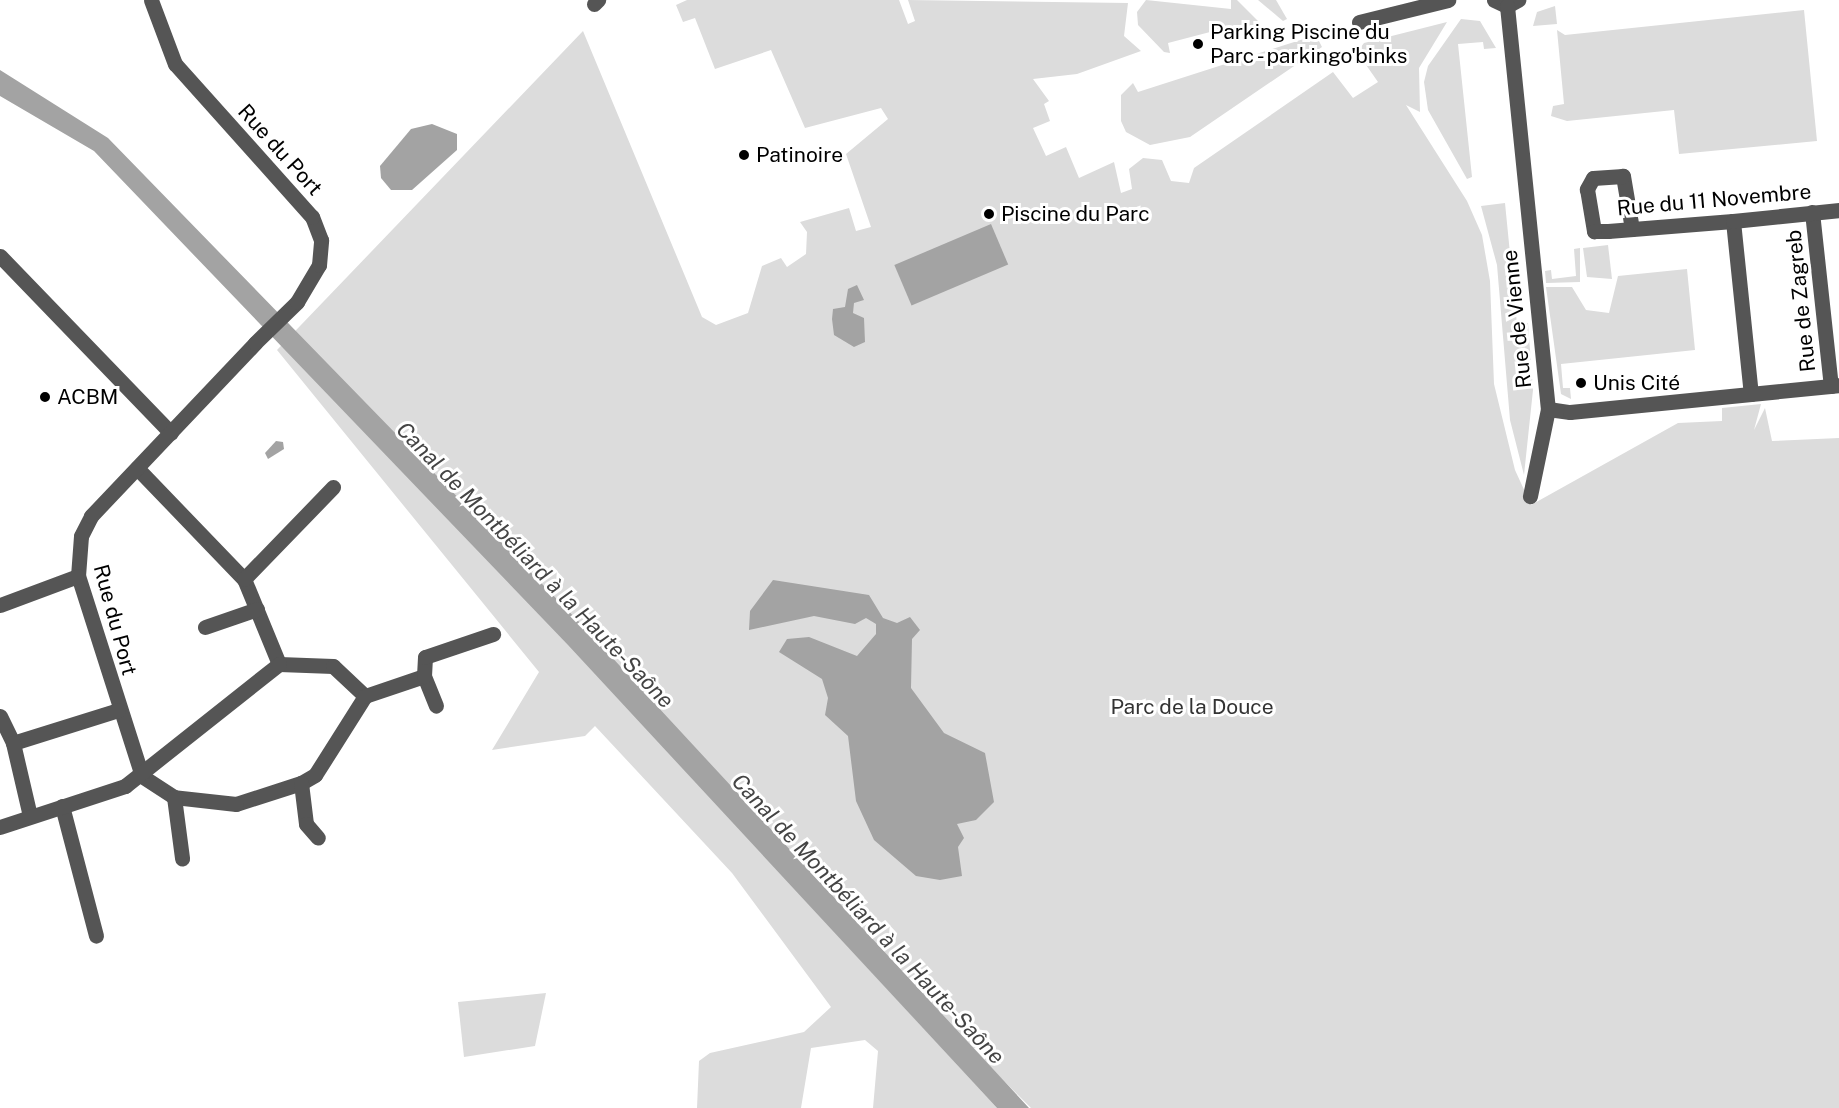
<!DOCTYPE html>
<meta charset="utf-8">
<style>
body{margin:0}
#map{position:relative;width:1839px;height:1108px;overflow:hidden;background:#fff;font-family:"Public Sans",sans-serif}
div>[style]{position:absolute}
.green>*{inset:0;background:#dcdcdc}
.water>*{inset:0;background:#a3a3a3;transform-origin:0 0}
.minor>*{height:15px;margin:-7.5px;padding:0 7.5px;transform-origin:7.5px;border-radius:7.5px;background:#555}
.dots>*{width:16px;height:16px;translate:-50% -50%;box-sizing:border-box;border:3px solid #fff;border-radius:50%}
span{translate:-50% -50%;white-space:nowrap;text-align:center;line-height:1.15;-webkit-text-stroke:6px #fff;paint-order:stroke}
.poi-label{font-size:21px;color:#000}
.left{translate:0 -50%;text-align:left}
.street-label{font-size:21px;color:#000}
.park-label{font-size:21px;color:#333}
.water-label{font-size:22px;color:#444;font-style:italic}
</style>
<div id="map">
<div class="green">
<div style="clip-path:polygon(687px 0,899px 0,908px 24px,915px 21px,908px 0,1128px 3px,1124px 36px,1141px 51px,1077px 74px,1033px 79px,1049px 101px,1044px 104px,1050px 121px,1033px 128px,1046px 156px,1066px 147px,1079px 178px,1114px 162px,1121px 193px,1132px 189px,1129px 169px,1143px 158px,1162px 160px,1171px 181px,1189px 183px,1194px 168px,1333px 72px,1353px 98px,1378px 82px,1357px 52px,1364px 43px,1447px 22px,1419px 68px,1420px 112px,1406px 105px,1467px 201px,1482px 235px,1490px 281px,1494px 384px,1515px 470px,1531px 505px,1678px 423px,1722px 421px,1722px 408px,1761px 404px,1754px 430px,1765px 408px,1772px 441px,1839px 438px,1839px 1108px,1031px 1108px,602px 680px,997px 1108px,873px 1108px,878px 1051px,865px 1040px,811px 1048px,801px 1108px,697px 1108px,699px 1061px,710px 1053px,804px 1032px,831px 1007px,732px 873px,595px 726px,585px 736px,492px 750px,539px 672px,277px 350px,583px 31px,702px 317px,716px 325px,748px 313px,762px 266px,781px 258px,787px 267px,806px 254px,807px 232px,800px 222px,849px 208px,856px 231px,871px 227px,846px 154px,888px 119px,881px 108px,805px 128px,771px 50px,715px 69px,695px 18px,683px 22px,676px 5px)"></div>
<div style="clip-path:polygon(1146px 0,1231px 9px,1231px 0,1237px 0,1259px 22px,1259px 28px,1237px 34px,1233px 26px,1168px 43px,1170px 53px,1164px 52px,1138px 25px,1137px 12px)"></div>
<div style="clip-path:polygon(1258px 0,1276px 0,1287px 19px,1283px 21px)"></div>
<div style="clip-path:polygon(1555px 6px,1557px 24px,1533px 26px,1537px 12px)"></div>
<div style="clip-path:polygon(1804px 10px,1817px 141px,1679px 154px,1674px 110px,1567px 121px,1551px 116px,1553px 106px,1564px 104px,1557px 30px,1565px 35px)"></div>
<div style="clip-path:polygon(1461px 19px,1480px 21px,1496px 48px,1484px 49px,1483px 42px,1458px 44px,1472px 177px,1467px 179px,1428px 110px,1424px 82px,1428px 66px)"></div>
<div style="clip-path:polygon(1316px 35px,1322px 47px,1190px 137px,1150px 145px,1126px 132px,1121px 121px,1121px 95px,1133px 83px,1138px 92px)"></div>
<div style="clip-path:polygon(1505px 203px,1517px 324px,1528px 323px,1533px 390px,1524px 475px,1510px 420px,1497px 265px,1481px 206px)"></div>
<div style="clip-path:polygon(1608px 245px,1612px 279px,1587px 277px,1583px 248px)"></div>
<div style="clip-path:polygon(1580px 248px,1580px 282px,1546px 283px,1545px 271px,1551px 270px,1552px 279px,1576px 276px,1574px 249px)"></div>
<div style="clip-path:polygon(1687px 269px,1695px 350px,1561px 364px,1563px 388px,1570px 388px,1571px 399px,1561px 394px,1546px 287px,1572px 287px,1586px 310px,1609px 313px,1618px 276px)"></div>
<div style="clip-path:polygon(546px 993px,535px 1046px,464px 1057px,458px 1002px)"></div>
</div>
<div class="water">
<div style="clip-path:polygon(0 70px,108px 138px,583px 626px,1029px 1108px,997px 1108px,568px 645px,94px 151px,0 96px)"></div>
<div style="clip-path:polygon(432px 124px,457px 134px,457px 150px,412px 190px,391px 190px,381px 178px,380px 166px,411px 129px)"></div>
<div style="left:991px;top:224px;width:44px;height:105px;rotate:67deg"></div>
<div style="clip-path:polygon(857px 285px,864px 300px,854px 303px,853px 313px,864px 318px,865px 342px,854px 347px,834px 335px,832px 319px,833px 309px,845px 307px,848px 289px)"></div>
<div style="clip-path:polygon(276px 441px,283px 442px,284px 449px,268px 459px,265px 453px)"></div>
<div style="clip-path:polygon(773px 580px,869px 595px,883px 618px,897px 623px,910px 617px,920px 630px,912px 639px,911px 688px,944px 733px,985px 753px,994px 802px,976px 820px,957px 824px,964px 838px,958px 847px,962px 876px,940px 880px,916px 876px,874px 840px,856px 801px,848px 736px,825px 715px,828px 698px,822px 679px,779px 652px,787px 639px,809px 637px,857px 656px,876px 634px,876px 624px,866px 618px,855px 624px,814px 616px,749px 630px,750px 611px)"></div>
</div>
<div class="minor">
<div style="left:1494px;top:0;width:14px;rotate:25deg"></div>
<div style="left:1507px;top:6px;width:13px;rotate:-29deg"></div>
<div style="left:594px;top:4px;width:6px;rotate:-45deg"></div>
<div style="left:1507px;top:6px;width:405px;rotate:84.2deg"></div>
<div style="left:1548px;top:409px;width:89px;rotate:101.7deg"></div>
<div style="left:1359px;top:22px;width:92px;rotate:-13.9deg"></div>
<div style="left:1812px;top:212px;width:175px;rotate:83.8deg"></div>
<div style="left:1733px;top:221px;width:174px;rotate:84.1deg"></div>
<div style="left:1632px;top:229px;width:54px;rotate:-99.6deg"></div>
<div style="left:1623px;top:176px;width:30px;rotate:176deg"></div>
<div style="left:1593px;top:178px;width:13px;rotate:119deg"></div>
<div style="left:1587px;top:189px;width:43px;rotate:80.5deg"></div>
<div style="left:1594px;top:231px;width:14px"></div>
<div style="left:1608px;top:231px;width:125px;rotate:-4.6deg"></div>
<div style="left:1733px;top:221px;width:107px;rotate:-5.9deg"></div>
<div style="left:0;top:256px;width:246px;rotate:46deg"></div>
<div style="left:1548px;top:409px;width:22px;rotate:8deg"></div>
<div style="left:1570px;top:412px;width:270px;rotate:-5.7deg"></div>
<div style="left:137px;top:468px;width:154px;rotate:46.1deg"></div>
<div style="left:244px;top:579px;width:92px;rotate:67.6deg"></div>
<div style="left:279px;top:664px;width:54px;rotate:2.1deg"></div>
<div style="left:333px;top:666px;width:44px;rotate:43.2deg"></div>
<div style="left:365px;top:696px;width:93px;rotate:122.3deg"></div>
<div style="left:315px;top:775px;width:16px;rotate:150deg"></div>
<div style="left:301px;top:783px;width:68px;rotate:162.1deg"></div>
<div style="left:236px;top:804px;width:62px;rotate:-173.6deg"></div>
<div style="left:174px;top:797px;width:38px;rotate:-147deg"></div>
<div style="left:142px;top:776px;width:210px;rotate:-107.7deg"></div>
<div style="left:78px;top:576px;width:40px;rotate:-85.7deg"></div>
<div style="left:81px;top:536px;width:22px;rotate:-63deg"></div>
<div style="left:91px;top:516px;width:238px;rotate:-46.5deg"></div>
<div style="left:255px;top:343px;width:59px;rotate:-44.3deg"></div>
<div style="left:297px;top:302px;width:43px;rotate:-59.3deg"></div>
<div style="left:319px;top:265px;width:25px;rotate:-85deg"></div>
<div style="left:321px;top:240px;width:25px;rotate:-111deg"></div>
<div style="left:312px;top:217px;width:205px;rotate:-131.8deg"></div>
<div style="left:175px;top:64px;width:68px;rotate:-110.6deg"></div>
<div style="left:244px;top:579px;width:128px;rotate:-45.9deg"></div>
<div style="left:0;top:605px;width:83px;rotate:-20.4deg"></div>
<div style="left:205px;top:627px;width:55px;rotate:-19.1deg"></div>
<div style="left:424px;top:676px;width:32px;rotate:68deg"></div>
<div style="left:365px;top:696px;width:62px;rotate:-18.7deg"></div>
<div style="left:424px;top:676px;width:19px;rotate:-87deg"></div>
<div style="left:425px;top:657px;width:72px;rotate:-18.7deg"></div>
<div style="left:0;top:716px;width:30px;rotate:64deg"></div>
<div style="left:13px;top:743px;width:110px;rotate:-17.4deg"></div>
<div style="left:13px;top:743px;width:75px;rotate:76.9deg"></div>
<div style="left:301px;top:783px;width:41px;rotate:83deg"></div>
<div style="left:306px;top:824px;width:18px;rotate:49deg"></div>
<div style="left:174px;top:797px;width:62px;rotate:82.5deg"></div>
<div style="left:62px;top:806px;width:134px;rotate:75.3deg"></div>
<div style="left:0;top:827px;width:132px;rotate:-18.2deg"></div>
<div style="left:125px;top:786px;width:196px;rotate:-38.4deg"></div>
</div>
<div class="dots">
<div style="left:1198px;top:44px;background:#000"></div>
<div style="left:744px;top:155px;background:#000"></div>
<div style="left:989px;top:214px;background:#000"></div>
<div style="left:1581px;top:383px;background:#000"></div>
<div style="left:45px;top:397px;background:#000"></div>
</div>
<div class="poi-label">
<span class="left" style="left:1210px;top:44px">Parking Piscine du<br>Parc - parkingo'binks</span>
<span class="left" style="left:756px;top:155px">Patinoire</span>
<span class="left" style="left:1001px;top:214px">Piscine du Parc</span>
<span class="left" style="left:1593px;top:383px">Unis Cité</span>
<span class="left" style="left:57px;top:397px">ACBM</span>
</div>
<div class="street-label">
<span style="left:280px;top:150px;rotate:48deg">Rue du Port</span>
<span style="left:1714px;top:200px;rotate:-5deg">Rue du 11 Novembre</span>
<span style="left:1801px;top:301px;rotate:-96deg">Rue de Zagreb</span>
<span style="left:1517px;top:319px;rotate:-96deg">Rue de Vienne</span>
<span style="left:115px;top:620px;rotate:75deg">Rue du Port</span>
</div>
<div class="park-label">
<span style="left:1192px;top:707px">Parc de la Douce</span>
</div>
<div class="water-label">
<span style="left:535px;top:565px;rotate:46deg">Canal de Montbéliard à la Haute-Saône</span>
<span style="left:868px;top:919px;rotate:47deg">Canal de Montbéliard à la Haute-Saône</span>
</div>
</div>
